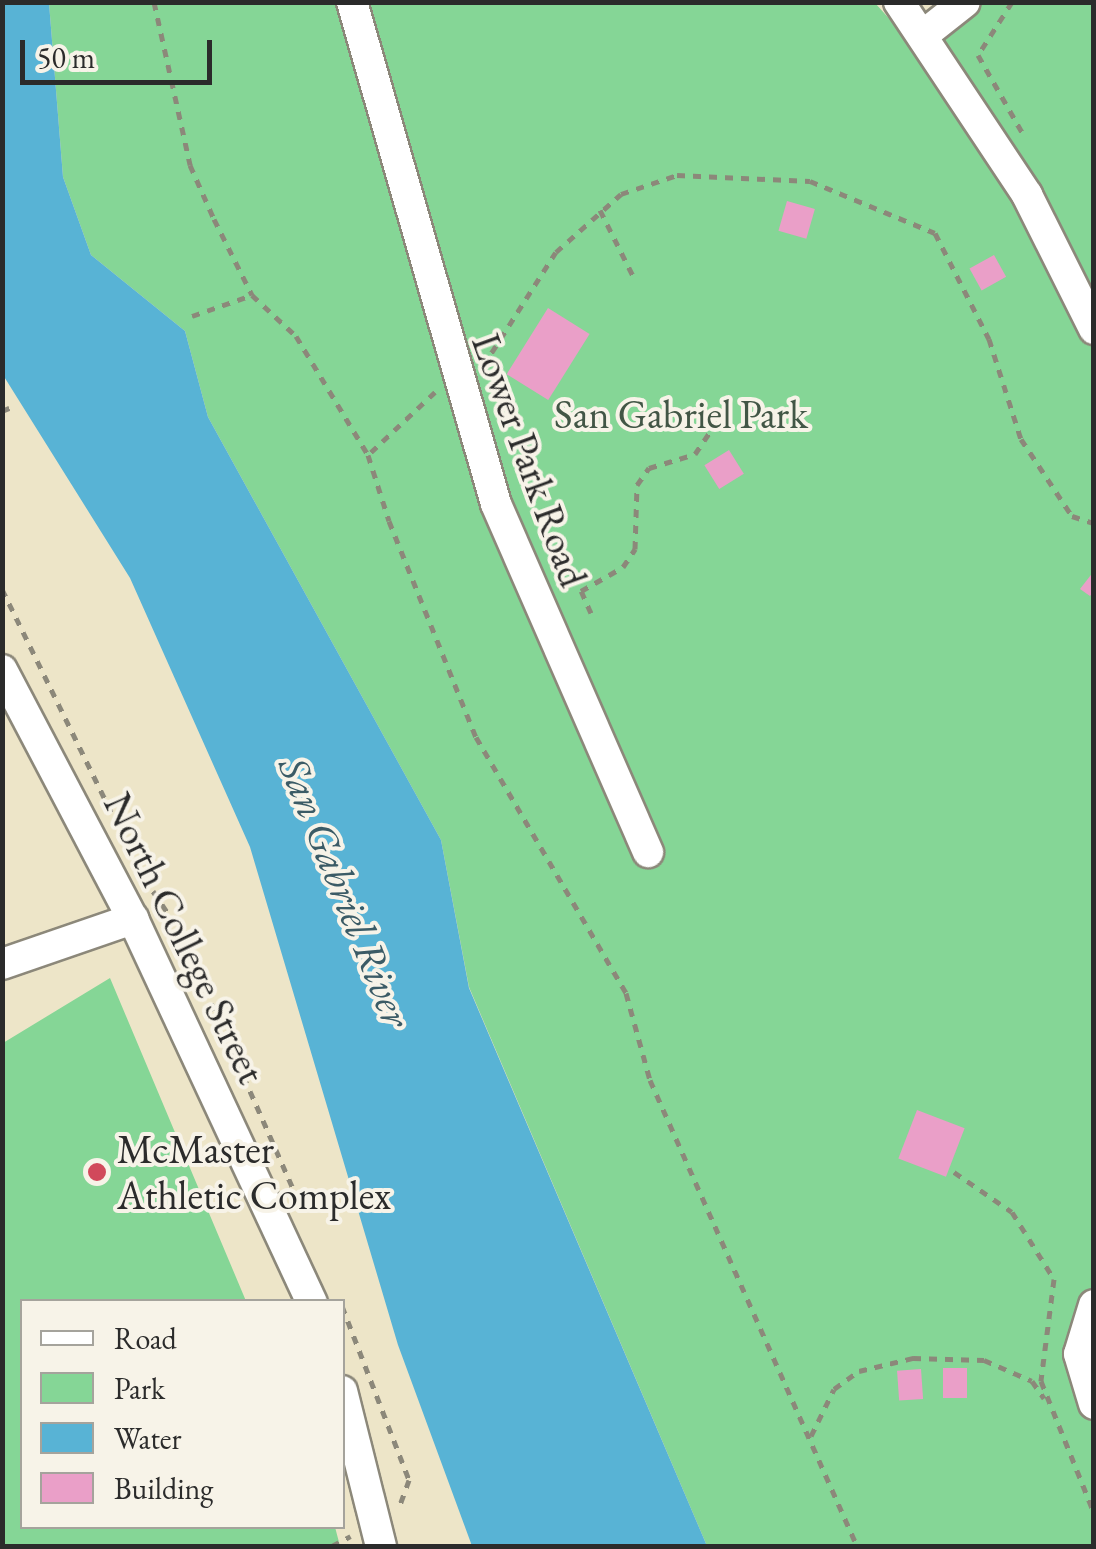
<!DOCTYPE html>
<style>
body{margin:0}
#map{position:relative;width:1096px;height:1549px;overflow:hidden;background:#ede5c8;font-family:"EB Garamond",serif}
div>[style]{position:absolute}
.green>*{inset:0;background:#85d696}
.water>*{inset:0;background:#58b3d5}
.building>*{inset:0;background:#ea9fc8;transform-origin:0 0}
.path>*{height:5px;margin-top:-2.5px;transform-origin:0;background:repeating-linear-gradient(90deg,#8c887a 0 8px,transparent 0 16px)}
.roads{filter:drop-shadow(2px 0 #8c887a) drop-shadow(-2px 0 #8c887a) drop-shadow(0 2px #8c887a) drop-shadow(0 -2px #8c887a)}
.minor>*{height:30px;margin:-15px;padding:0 15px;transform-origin:15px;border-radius:15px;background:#fff}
.dots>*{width:28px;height:28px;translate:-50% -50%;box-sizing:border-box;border:5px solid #f7f3e8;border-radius:50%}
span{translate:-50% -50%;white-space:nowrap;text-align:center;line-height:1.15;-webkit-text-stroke:8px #f7f3e8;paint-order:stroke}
.park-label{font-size:40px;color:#425646}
.street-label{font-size:40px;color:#2b2b2b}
.poi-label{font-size:40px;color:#2b2b2b}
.left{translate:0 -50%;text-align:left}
.water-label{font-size:42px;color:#3b5b66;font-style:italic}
.frame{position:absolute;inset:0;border:5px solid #2b2b2b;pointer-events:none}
.legend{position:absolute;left:20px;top:1299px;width:325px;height:230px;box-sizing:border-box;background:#f7f3e8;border:2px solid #a5a39c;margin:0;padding:12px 18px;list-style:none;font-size:30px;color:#2b2b2b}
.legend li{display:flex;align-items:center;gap:20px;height:50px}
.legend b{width:50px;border:2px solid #a5a39c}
.scale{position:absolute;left:20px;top:40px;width:192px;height:45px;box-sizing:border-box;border:5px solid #2b2b2b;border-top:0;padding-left:12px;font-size:30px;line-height:35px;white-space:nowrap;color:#2b2b2b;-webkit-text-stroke:8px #f7f3e8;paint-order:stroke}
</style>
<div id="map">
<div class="green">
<div style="clip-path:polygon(49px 3px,875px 3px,914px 46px,983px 3px,1093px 3px,1093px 1546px,707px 1546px,469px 987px,441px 840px,208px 417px,185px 331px,91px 255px,63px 177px)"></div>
<div style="clip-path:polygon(110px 978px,246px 1301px,22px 1302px,22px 1526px,335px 1527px,340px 1546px,3px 1546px,3px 1043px)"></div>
</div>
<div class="water">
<div style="clip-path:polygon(2px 3px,49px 3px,63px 177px,91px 255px,185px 331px,208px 417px,441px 840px,469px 988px,707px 1546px,472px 1546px,398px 1345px,250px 847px,130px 578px,3px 375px)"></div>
</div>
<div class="building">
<div style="left:787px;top:201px;width:29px;height:31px;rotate:16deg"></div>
<div style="left:994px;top:255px;width:25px;height:28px;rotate:61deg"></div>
<div style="left:548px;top:308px;width:49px;height:78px;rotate:32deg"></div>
<div style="left:729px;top:450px;width:28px;height:29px;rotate:58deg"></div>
<div style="clip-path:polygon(1094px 571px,1094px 591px,1090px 596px,1080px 589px)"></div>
<div style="left:917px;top:1110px;width:51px;height:52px;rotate:21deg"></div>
<div style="left:943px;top:1368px;width:24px;height:30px"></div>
<div style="left:921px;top:1369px;width:30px;height:24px;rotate:86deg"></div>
</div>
<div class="path">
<div style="left:154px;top:2px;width:167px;rotate:77.5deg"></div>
<div style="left:190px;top:165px;width:59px;rotate:66deg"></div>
<div style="left:214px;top:219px;width:85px;rotate:63.4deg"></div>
<div style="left:252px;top:295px;width:60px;rotate:43deg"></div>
<div style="left:296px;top:336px;width:139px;rotate:58.8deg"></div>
<div style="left:1012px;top:2px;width:63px;rotate:122.7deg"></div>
<div style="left:978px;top:55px;width:89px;rotate:60.3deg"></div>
<div style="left:600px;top:210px;width:78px;rotate:63.4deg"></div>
<div style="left:192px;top:316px;width:64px;rotate:-19.3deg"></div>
<div style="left:483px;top:366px;width:135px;rotate:-57.4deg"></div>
<div style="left:556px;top:252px;width:87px;rotate:-41.7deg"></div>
<div style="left:621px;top:194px;width:59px;rotate:-18.7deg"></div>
<div style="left:677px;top:175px;width:133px;rotate:2.6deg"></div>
<div style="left:810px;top:181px;width:135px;rotate:22.6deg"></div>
<div style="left:935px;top:233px;width:119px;rotate:63deg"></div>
<div style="left:989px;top:339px;width:105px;rotate:72.3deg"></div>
<div style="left:1021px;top:439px;width:92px;rotate:56.5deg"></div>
<div style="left:1072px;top:516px;width:23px;rotate:18deg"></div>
<div style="left:435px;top:392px;width:92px;rotate:136.8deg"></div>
<div style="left:368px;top:455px;width:69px;rotate:72.3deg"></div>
<div style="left:389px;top:521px;width:233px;rotate:68.1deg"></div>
<div style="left:476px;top:737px;width:297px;rotate:59.6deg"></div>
<div style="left:626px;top:993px;width:90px;rotate:74.6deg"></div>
<div style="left:650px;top:1080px;width:510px;rotate:66.05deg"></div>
<div style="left:2px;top:411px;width:8px;rotate:-23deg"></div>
<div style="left:2px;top:589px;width:257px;rotate:63.9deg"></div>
<div style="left:591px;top:613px;width:24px;rotate:-114deg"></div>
<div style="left:581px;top:591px;width:48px;rotate:-29.7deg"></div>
<div style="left:623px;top:567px;width:22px;rotate:-56deg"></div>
<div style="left:635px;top:549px;width:64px;rotate:-88.2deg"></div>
<div style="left:637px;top:485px;width:21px;rotate:-55deg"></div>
<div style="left:649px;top:468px;width:48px;rotate:-16.9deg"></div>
<div style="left:695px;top:454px;width:34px;rotate:-56deg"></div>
<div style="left:153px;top:891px;width:47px;rotate:56.3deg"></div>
<div style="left:179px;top:930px;width:292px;rotate:66.2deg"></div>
<div style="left:954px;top:1172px;width:70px;rotate:34.6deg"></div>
<div style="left:1012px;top:1212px;width:79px;rotate:57.9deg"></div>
<div style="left:1054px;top:1279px;width:103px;rotate:97.3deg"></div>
<div style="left:1041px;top:1381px;width:142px;rotate:68.1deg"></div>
<div style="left:342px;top:1306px;width:186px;rotate:68.9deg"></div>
<div style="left:409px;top:1480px;width:27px;rotate:110deg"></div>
<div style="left:811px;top:1436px;width:52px;rotate:-63.9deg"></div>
<div style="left:834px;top:1389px;width:31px;rotate:-36deg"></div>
<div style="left:859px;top:1371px;width:56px;rotate:-13.5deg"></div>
<div style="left:913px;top:1358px;width:71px;rotate:1.6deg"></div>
<div style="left:984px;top:1360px;width:52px;rotate:23.6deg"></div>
<div style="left:1032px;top:1381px;width:21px;rotate:55deg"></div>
<div style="left:332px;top:1546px;width:21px;rotate:-28deg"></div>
</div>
<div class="roads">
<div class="minor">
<div style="left:352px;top:2px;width:522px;rotate:73.99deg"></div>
<div style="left:496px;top:504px;width:380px;rotate:66.4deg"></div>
<div style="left:899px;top:2px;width:232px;rotate:56.4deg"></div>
<div style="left:1027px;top:195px;width:150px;rotate:63.4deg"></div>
<div style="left:927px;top:32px;width:48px;rotate:-38.3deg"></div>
<div style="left:2px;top:670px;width:281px;rotate:62.3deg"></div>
<div style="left:133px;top:919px;width:423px;rotate:65deg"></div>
<div style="left:2px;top:964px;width:139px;rotate:-19deg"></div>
<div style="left:1094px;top:1305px;width:51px;rotate:107deg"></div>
<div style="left:1079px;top:1354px;width:52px;rotate:73.3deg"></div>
<div style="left:342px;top:1391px;width:160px;rotate:75.9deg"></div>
</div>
</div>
<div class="dots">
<div style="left:97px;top:1172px;background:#d1495b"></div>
</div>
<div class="park-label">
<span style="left:681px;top:414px">San Gabriel Park</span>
</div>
<div class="street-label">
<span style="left:530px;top:460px;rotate:70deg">Lower Park Road</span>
<span style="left:185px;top:938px;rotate:64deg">North College Street</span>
</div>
<div class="poi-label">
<span class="left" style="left:117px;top:1172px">McMaster<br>Athletic Complex</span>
</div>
<div class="water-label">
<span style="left:345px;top:892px;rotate:68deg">San Gabriel River</span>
</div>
<div class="frame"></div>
<ul class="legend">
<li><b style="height:12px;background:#fff"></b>Road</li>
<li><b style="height:28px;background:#85d696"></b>Park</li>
<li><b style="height:28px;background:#58b3d5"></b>Water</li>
<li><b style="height:28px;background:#ea9fc8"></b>Building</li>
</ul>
<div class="scale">50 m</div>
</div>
